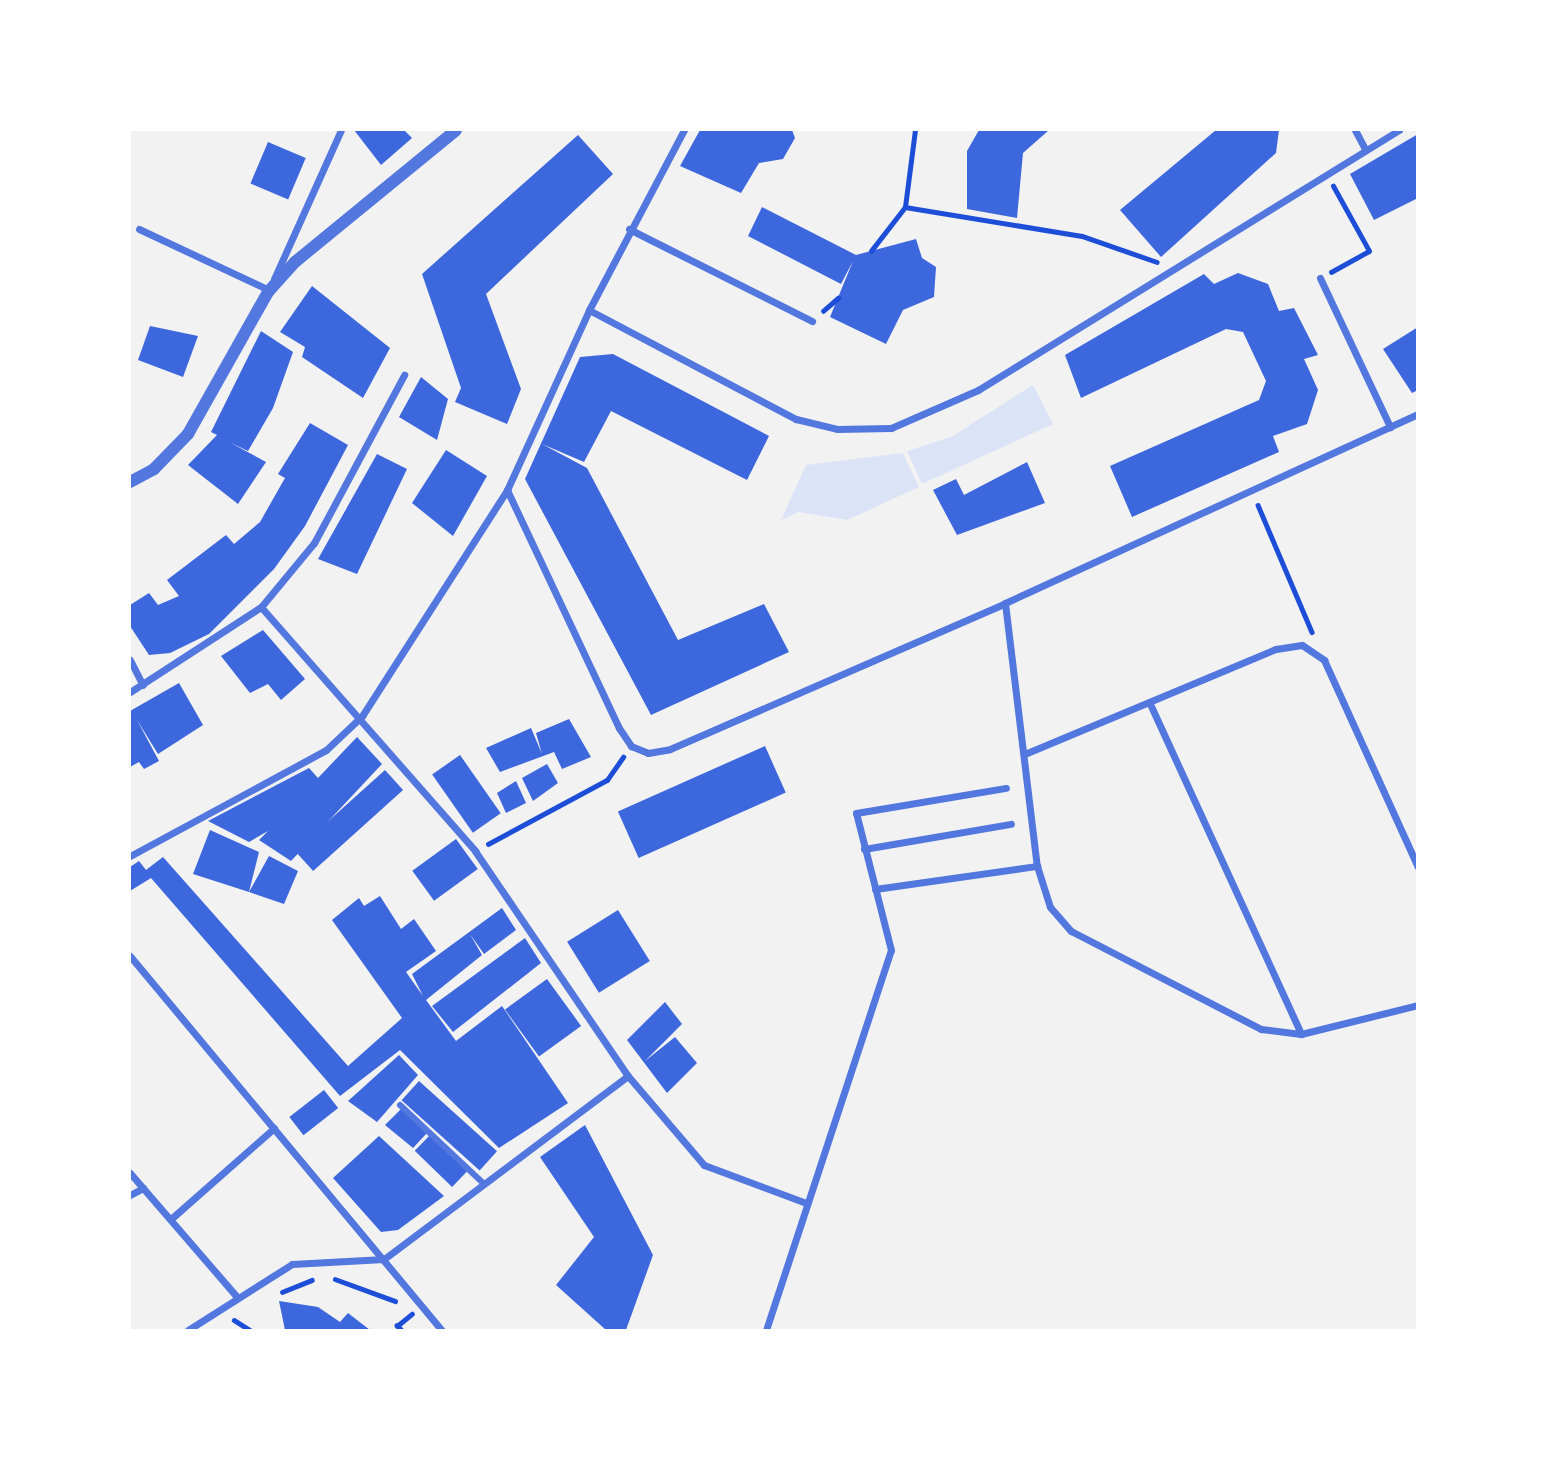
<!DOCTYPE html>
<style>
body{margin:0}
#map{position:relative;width:1547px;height:1460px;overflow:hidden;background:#f2f2f2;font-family:Ubuntu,sans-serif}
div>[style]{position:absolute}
.green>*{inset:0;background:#dbe4f7}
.building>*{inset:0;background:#3d67dc;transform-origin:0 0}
.path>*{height:4.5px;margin:-2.25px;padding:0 2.25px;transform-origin:2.25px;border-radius:2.25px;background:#1d4ed8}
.pedestrian>*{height:6px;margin:-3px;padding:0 3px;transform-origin:3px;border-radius:3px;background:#5277de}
.minor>*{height:7px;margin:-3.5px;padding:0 3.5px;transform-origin:3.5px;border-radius:3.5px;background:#5277de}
.tertiary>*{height:12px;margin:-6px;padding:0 6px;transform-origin:6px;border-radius:6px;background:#5277de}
span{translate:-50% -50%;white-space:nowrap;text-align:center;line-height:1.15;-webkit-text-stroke:6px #fff;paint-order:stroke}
.frame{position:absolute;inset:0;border:131px solid #fff;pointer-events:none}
</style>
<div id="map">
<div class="green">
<div style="clip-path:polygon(1033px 385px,1053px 424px,922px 484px,907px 451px,951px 437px)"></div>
<div style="clip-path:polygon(903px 453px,919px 487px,847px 520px,799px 512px,781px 520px,806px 465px)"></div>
</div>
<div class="building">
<div style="clip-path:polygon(354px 130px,404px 130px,412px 138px,381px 165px)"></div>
<div style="clip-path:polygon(700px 130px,792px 130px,795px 138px,783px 159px,759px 163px,741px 193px,680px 166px)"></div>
<div style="clip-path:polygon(979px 130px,1049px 130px,1023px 153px,1017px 218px,967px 209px,967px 151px)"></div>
<div style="clip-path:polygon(1216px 130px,1279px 130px,1276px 153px,1161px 257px,1120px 210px)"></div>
<div style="clip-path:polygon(1418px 134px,1418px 198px,1374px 220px,1350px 174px)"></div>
<div style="clip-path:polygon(578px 135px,613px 174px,486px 294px,521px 389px,507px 424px,455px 402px,461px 388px,422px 274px)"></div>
<div style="left:268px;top:142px;width:41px;height:45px;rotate:23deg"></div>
<div style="clip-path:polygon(762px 207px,856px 255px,916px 239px,922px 258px,936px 267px,934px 297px,903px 310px,886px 344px,830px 317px,853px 261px,841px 284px,748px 236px)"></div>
<div style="clip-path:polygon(1238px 273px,1268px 284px,1279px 311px,1294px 308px,1318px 355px,1304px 359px,1318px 390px,1307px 424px,1273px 436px,1279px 452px,1132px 517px,1110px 466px,1259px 400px,1266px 381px,1243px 332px,1226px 329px,1081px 398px,1065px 355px,1204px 274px,1214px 284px)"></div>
<div style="clip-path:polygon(312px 286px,390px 348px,363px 398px,302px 357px,305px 347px,280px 332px)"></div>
<div style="clip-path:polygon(150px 326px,198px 336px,183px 377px,138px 360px)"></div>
<div style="clip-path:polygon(1418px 327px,1418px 390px,1412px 393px,1383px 349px)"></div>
<div style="clip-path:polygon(261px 331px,293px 352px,273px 408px,248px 451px,231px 443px,266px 462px,238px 504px,188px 465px,217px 435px,211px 432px)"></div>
<div style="clip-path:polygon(613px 354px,769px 436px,747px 480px,611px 411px,584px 462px,542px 444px,587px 468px,678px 640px,764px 604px,789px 652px,651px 715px,525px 479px,580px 357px)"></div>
<div style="clip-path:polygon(421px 377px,448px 399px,437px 440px,399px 417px)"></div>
<div style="clip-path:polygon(310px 423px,348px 445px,305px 526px,274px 569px,209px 634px,170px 653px,149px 655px,130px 626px,130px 605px,149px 593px,158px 605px,179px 596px,167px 580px,226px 535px,234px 544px,260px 522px,285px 478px,278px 474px)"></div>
<div style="clip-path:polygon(446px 450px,487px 476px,453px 536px,412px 503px)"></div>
<div style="clip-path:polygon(377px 454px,407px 469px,357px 574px,318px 559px)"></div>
<div style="clip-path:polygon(1027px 462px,1045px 503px,957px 535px,933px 490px,956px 479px,964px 495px)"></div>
<div style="clip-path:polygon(263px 630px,305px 679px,281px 700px,268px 684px,250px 693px,221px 656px)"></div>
<div style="clip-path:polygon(179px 683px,203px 725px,158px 754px,137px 720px,159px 761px,144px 769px,139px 762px,130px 767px,130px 711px)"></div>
<div style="clip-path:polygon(569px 719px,591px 757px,562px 769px,554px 752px,500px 772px,486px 748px,531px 728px,542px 754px,536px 733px)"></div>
<div style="clip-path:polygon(357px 737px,382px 764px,291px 861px,259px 840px,268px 831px,249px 842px,208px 821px,309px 768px,318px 778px)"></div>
<div style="left:765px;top:746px;width:51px;height:161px;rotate:66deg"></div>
<div style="left:460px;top:755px;width:71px;height:34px;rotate:55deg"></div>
<div style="clip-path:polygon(547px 764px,558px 783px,533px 801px,522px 778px)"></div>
<div style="left:385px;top:770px;width:27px;height:121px;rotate:48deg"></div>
<div style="clip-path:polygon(516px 781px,526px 803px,506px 813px,497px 793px)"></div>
<div style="clip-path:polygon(210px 830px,259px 852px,249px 892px,193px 874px)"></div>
<div style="left:456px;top:839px;width:37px;height:54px;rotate:54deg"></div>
<div style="clip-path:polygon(269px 856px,298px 871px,284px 904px,249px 892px)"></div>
<div style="clip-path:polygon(163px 857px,348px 1066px,402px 1018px,332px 920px,359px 898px,364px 906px,380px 896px,401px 929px,414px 919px,436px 951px,406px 972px,423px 996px,412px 974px,502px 908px,516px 930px,484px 954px,470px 934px,482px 955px,426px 1000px,456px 1041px,502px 1006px,568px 1103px,499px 1148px,400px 1050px,340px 1096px,151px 878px,130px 891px,130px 867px,139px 861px,146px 870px)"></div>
<div style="left:618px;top:910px;width:60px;height:60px;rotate:58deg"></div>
<div style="clip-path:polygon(525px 938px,541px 963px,453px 1032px,432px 1006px)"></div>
<div style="left:547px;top:979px;width:58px;height:52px;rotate:54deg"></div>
<div style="clip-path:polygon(665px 1002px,682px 1024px,645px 1061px,675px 1037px,697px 1063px,667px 1093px,627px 1040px)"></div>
<div style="clip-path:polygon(399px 1055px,418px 1075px,377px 1122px,348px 1101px)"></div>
<div style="left:419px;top:1081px;width:105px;height:26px;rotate:42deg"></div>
<div style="left:324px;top:1090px;width:23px;height:44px;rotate:52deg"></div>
<div style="clip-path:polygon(402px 1108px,427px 1133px,413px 1148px,385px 1125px)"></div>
<div style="clip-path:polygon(585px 1125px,653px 1255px,626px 1330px,606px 1330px,556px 1285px,594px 1237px,540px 1157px)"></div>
<div style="left:430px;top:1135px;width:52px;height:22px;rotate:44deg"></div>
<div style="clip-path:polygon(379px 1136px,444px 1196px,398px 1230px,381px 1232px,333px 1178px)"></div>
<div style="clip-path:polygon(279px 1301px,318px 1307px,340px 1322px,348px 1313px,370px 1330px,285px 1330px)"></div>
</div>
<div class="path">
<div style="left:905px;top:207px;width:78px;rotate:-82.6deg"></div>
<div style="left:871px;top:251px;width:56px;rotate:-52.3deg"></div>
<div style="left:905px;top:207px;width:179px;rotate:9.3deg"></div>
<div style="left:1082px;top:236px;width:79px;rotate:19.1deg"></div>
<div style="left:1331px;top:272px;width:43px;rotate:-28.9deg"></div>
<div style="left:1369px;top:251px;width:74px;rotate:-119deg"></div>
<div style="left:823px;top:311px;width:20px;rotate:-41deg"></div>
<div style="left:1258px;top:505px;width:138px;rotate:67deg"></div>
<div style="left:488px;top:844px;width:135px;rotate:-28.3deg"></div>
<div style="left:607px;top:780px;width:28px;rotate:-55deg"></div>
<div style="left:335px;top:1279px;width:64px;rotate:20.1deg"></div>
<div style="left:282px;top:1292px;width:32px;rotate:-22deg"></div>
<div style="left:234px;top:1320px;width:19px;rotate:32deg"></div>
<div style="left:401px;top:1330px;width:6px;rotate:-135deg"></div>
<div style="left:397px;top:1326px;width:19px;rotate:-39deg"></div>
</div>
<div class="pedestrian">
<div style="left:400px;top:1105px;width:115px;rotate:43.2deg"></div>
</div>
<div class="minor">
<div style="left:1355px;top:130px;width:21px;rotate:62deg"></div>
<div style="left:139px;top:229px;width:144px;rotate:25.1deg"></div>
<div style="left:629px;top:229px;width:205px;rotate:26.7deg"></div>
<div style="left:1320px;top:278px;width:165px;rotate:64.8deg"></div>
<div style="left:274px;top:279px;width:163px;rotate:-65.8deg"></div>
<div style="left:589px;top:310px;width:234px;rotate:27.8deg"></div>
<div style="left:796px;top:419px;width:42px;rotate:13.7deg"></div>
<div style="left:837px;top:429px;width:54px;rotate:-1.1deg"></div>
<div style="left:891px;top:428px;width:95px;rotate:-23.6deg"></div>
<div style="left:978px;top:390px;width:495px;rotate:-31.7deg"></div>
<div style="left:507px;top:490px;width:263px;rotate:64.8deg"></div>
<div style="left:619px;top:728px;width:22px;rotate:56deg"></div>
<div style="left:631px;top:746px;width:18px;rotate:22deg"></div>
<div style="left:648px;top:753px;width:22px;rotate:-10deg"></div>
<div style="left:670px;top:749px;width:365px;rotate:-23.5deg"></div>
<div style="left:1005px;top:603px;width:454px;rotate:-24.6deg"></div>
<div style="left:1005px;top:603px;width:265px;rotate:83.1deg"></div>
<div style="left:1037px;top:866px;width:43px;rotate:72.4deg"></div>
<div style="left:1050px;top:907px;width:32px;rotate:49deg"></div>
<div style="left:1071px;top:931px;width:214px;rotate:27.3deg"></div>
<div style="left:1261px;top:1029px;width:40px;rotate:7.1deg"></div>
<div style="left:1301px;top:1034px;width:121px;rotate:-13.9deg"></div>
<div style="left:261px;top:607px;width:325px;rotate:48.7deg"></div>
<div style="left:475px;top:851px;width:272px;rotate:55.8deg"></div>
<div style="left:628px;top:1076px;width:117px;rotate:49.5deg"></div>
<div style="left:704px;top:1165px;width:109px;rotate:20.4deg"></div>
<div style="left:130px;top:660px;width:28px;rotate:63deg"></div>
<div style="left:130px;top:692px;width:156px;rotate:-33deg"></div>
<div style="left:261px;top:607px;width:83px;rotate:-50.4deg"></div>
<div style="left:314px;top:543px;width:191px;rotate:-61.8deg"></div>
<div style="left:1151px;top:706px;width:361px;rotate:65.4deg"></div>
<div style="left:1027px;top:753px;width:270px;rotate:-22.7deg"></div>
<div style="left:1276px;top:649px;width:26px;rotate:-9deg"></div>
<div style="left:1302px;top:645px;width:27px;rotate:34deg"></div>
<div style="left:1324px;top:660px;width:227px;rotate:65.6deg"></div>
<div style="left:864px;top:849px;width:149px;rotate:-9.7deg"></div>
<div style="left:130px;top:856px;width:223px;rotate:-28.4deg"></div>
<div style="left:326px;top:750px;width:50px;rotate:-43.4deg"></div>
<div style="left:362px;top:716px;width:269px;rotate:-57.3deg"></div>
<div style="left:507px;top:490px;width:198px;rotate:-65.5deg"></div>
<div style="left:589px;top:310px;width:204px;rotate:-62.2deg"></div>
<div style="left:875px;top:889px;width:164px;rotate:-8.1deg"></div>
<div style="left:130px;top:956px;width:487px;rotate:50.2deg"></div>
<div style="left:130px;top:1173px;width:165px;rotate:49.2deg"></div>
<div style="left:130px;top:1195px;width:15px;rotate:-28deg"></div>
<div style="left:172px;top:1218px;width:136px;rotate:-41.4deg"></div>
<div style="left:384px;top:1259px;width:305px;rotate:-36.9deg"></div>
<div style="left:188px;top:1330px;width:123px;rotate:-32.4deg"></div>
<div style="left:292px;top:1264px;width:92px;rotate:-3.1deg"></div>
<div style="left:766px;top:1330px;width:400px;rotate:-71.8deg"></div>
<div style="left:891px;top:950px;width:141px;rotate:-104.3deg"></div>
<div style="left:856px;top:813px;width:152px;rotate:-9.5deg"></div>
</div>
<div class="tertiary">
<div style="left:130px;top:482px;width:27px;rotate:-28deg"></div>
<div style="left:154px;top:469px;width:49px;rotate:-45.8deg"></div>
<div style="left:188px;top:434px;width:163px;rotate:-60.6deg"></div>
<div style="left:268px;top:292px;width:40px;rotate:-48deg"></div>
<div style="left:295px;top:262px;width:208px;rotate:-39.3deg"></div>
</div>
<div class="frame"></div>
</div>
